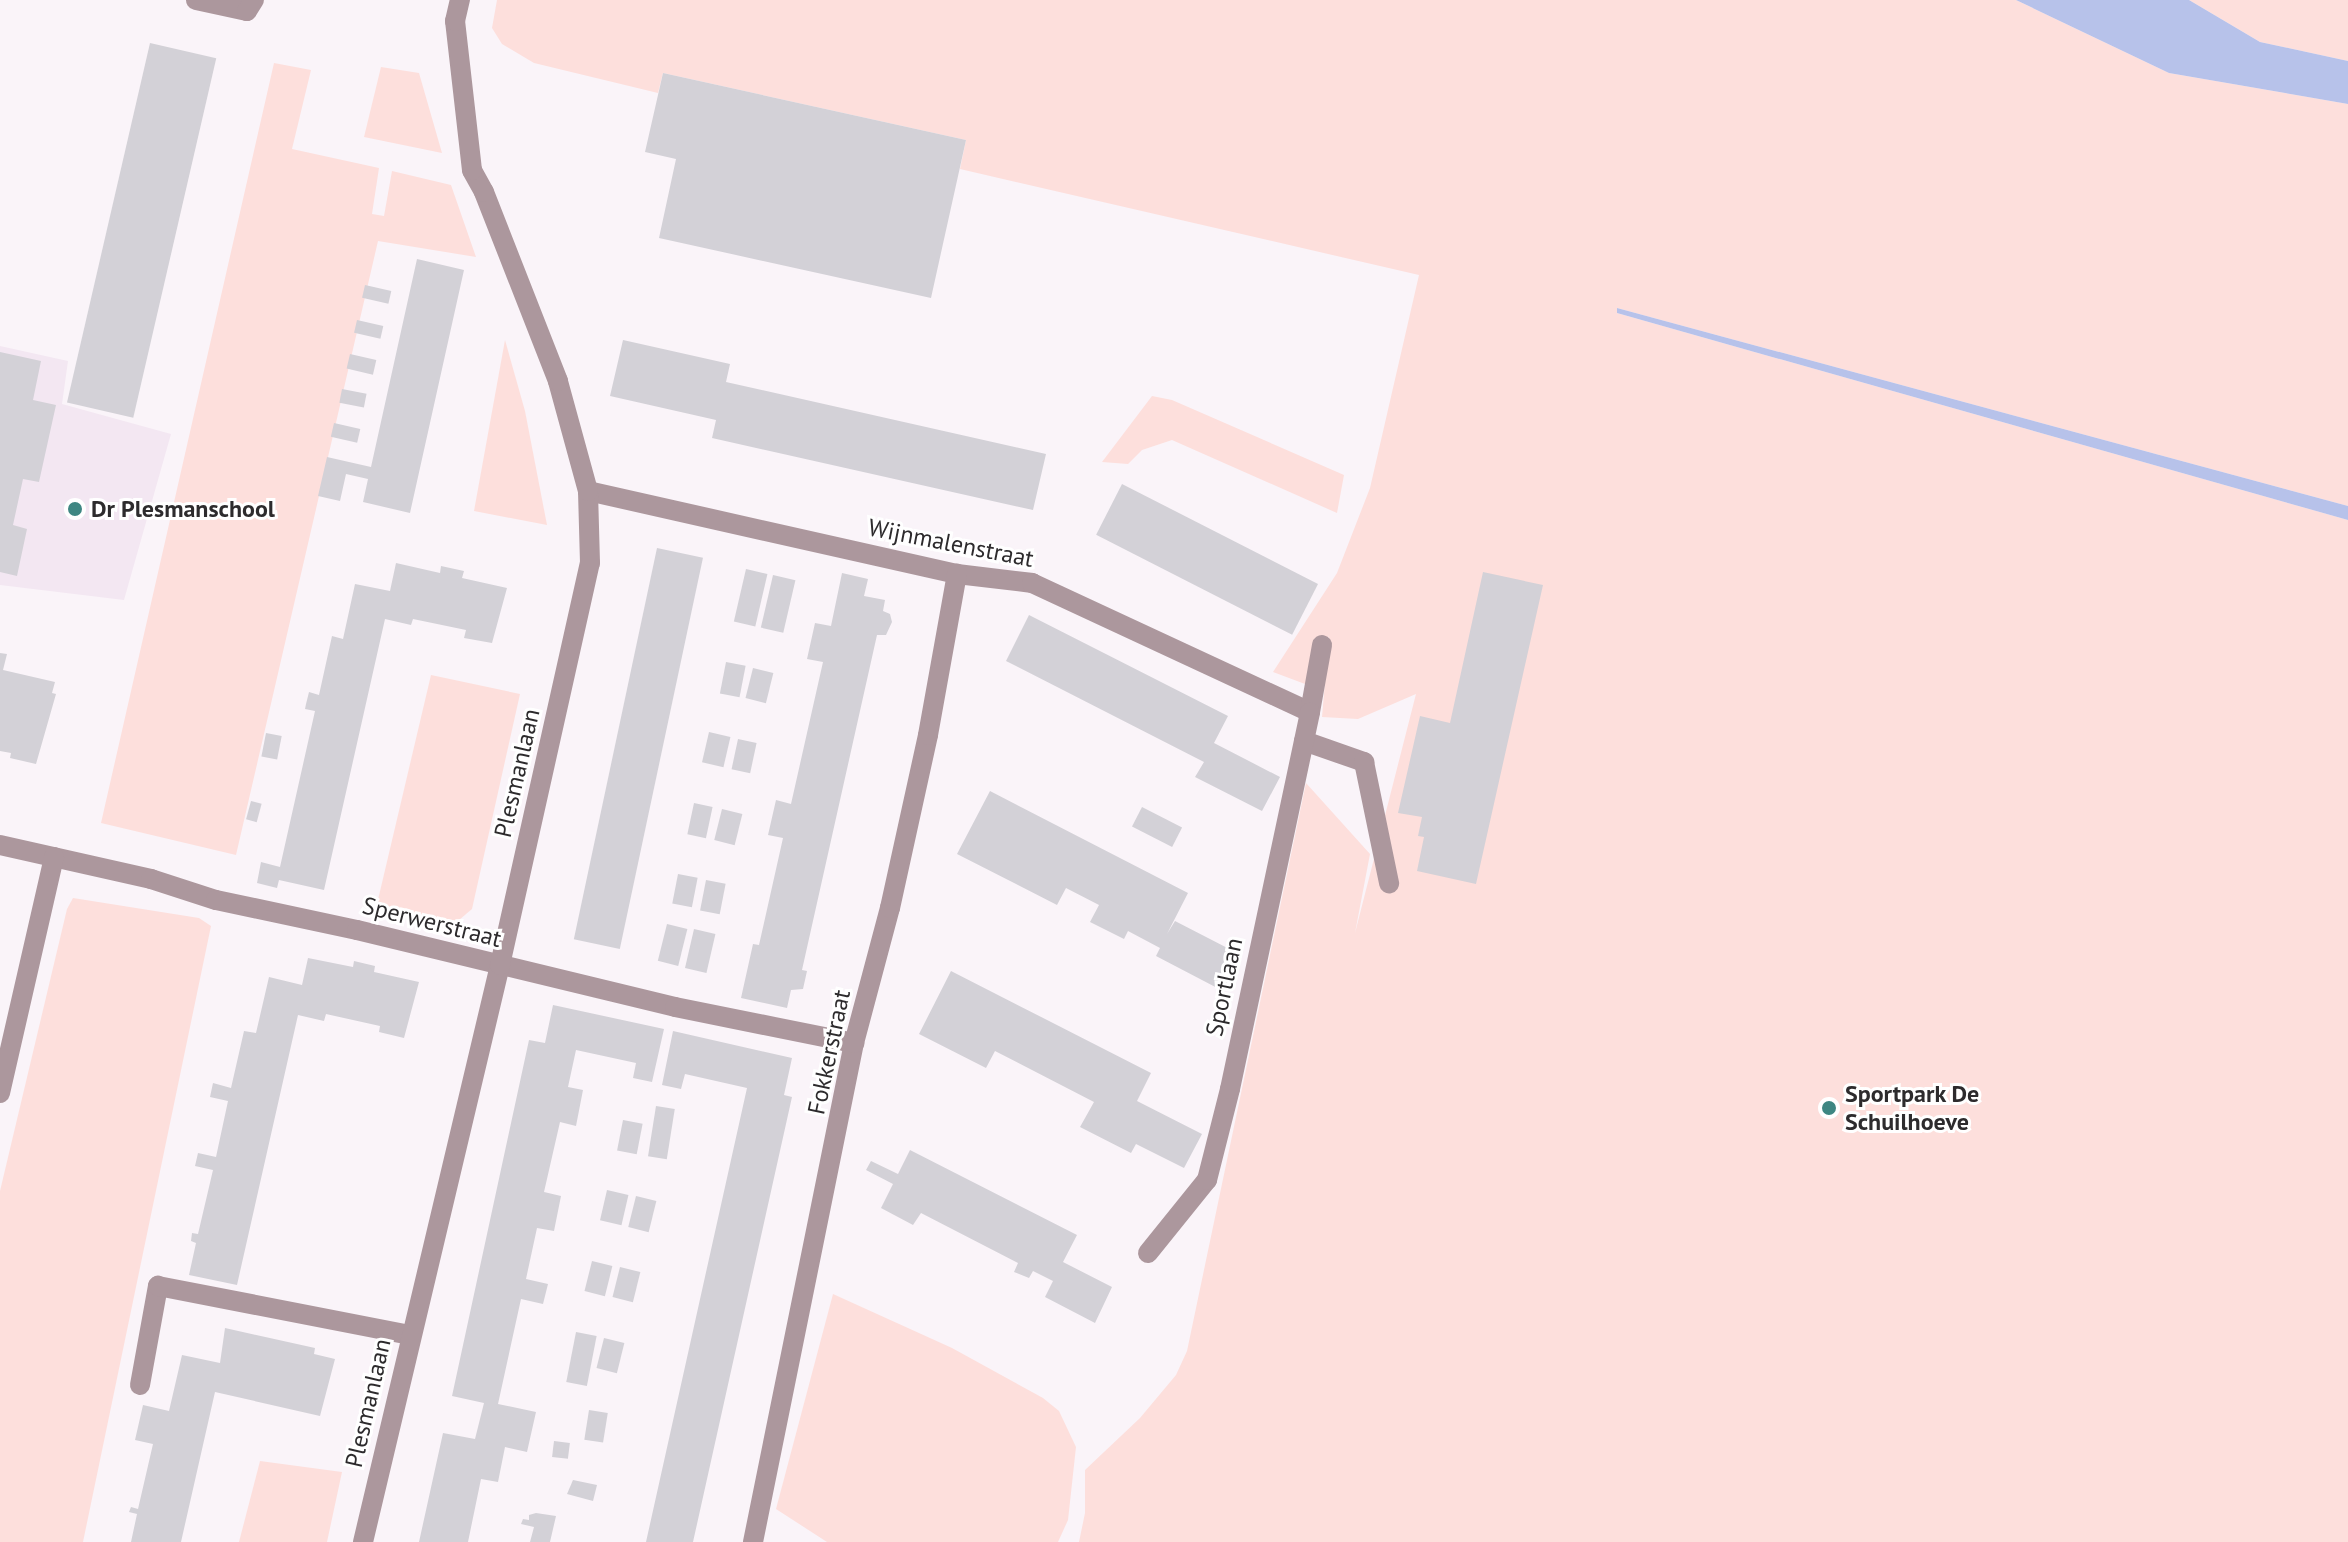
<!DOCTYPE html>
<style>
body{margin:0}
#map{position:relative;width:2348px;height:1542px;overflow:hidden;background:#faf4f9;font-family:"PT Sans",sans-serif}
div>[style]{position:absolute}
.built>*{inset:0;background:#f3e7f2}
.green>*{inset:0;background:#fddfdc}
.water>*{inset:0;background:#b7c2ea}
.building>*{inset:0;background:#d3d1d7;transform-origin:0 0}
.service>*{height:20px;margin:-10px;padding:0 10px;transform-origin:10px;border-radius:10px;background:#ac979d}
.minor>*{height:20px;margin:-10px;padding:0 10px;transform-origin:10px;border-radius:10px;background:#ac979d}
.dots>*{width:22px;height:22px;translate:-50% -50%;box-sizing:border-box;border:4px solid #fff;border-radius:50%}
span{translate:-50% -50%;white-space:nowrap;text-align:center;line-height:1.15;-webkit-text-stroke:6px #fff;paint-order:stroke}
.poi-label{font-size:24px;color:#2d2b2d;font-weight:700}
.left{translate:0 -50%;text-align:left}
.street-label{font-size:24px;color:#2d2b2d}
</style>
<div id="map">
<div class="built">
<div style="clip-path:polygon(0 346px,68px 361px,62px 404px,171px 434px,124px 600px,0 585px)"></div>
</div>
<div class="green">
<div style="clip-path:polygon(497px 0,2016px 0,2169px 73px,2348px 104px,2348px 506px,1617px 308px,1617px 313px,2348px 520px,2348px 1542px,1079px 1542px,1085px 1513px,1085px 1470px,1140px 1418px,1176px 1375px,1187px 1351px,1306px 783px,1370px 854px,1355px 933px,1416px 694px,1358px 719px,1322px 717px,1329px 636px,1305px 684px,1273px 672px,1337px 573px,1370px 488px,1419px 275px,960px 169px,966px 140px,663px 73px,658px 93px,534px 63px,502px 44px,492px 28px)"></div>
<div style="clip-path:polygon(2189px 0,2348px 0,2348px 61px,2260px 42px)"></div>
<div style="clip-path:polygon(274px 63px,311px 70px,292px 149px,379px 168px,372px 214px,384px 216px,392px 171px,451px 185px,476px 257px,378px 241px,236px 855px,101px 823px)"></div>
<div style="clip-path:polygon(381px 67px,419px 73px,442px 153px,364px 137px)"></div>
<div style="clip-path:polygon(505px 340px,525px 411px,547px 525px,474px 511px)"></div>
<div style="clip-path:polygon(1152px 396px,1172px 400px,1344px 475px,1337px 513px,1172px 440px,1142px 450px,1128px 464px,1102px 462px)"></div>
<div style="clip-path:polygon(431px 675px,520px 694px,472px 909px,459px 920px,445px 922px,377px 904px)"></div>
<div style="clip-path:polygon(73px 898px,199px 918px,211px 926px,83px 1542px,0 1542px,0 1191px,67px 909px)"></div>
<div style="clip-path:polygon(833px 1294px,952px 1348px,1043px 1398px,1059px 1411px,1076px 1447px,1068px 1520px,1058px 1542px,827px 1542px,776px 1509px)"></div>
<div style="clip-path:polygon(260px 1461px,342px 1472px,327px 1542px,239px 1542px)"></div>
</div>
<div class="water">
<div style="clip-path:polygon(2016px 0,2189px 0,2260px 42px,2348px 61px,2348px 104px,2169px 73px)"></div>
<div style="clip-path:polygon(1617px 308px,2348px 506px,2348px 520px,1617px 313px)"></div>
</div>
<div class="building">
<div style="left:150px;top:43px;width:68px;height:369px;rotate:13deg"></div>
<div style="clip-path:polygon(663px 73px,966px 140px,931px 298px,659px 238px,676px 159px,645px 152px)"></div>
<div style="clip-path:polygon(417px 259px,464px 270px,410px 513px,363px 502px,368px 479px,346px 474px,340px 501px,318px 496px,327px 457px,371px 467px)"></div>
<div style="left:365px;top:285px;width:27px;height:13px;rotate:13deg"></div>
<div style="left:357px;top:320px;width:27px;height:13px;rotate:13deg"></div>
<div style="clip-path:polygon(623px 340px,730px 364px,726px 382px,1046px 454px,1033px 510px,712px 438px,716px 420px,610px 396px)"></div>
<div style="clip-path:polygon(0 352px,41px 361px,33px 400px,56px 405px,39px 482px,23px 479px,13px 525px,27px 529px,17px 576px,0 572px)"></div>
<div style="left:350px;top:354px;width:27px;height:15px;rotate:13deg"></div>
<div style="left:342px;top:389px;width:25px;height:14px;rotate:11deg"></div>
<div style="left:334px;top:423px;width:27px;height:14px;rotate:13deg"></div>
<div style="left:1122px;top:484px;width:220px;height:57px;rotate:27deg"></div>
<div style="left:657px;top:548px;width:47px;height:400px;rotate:12deg"></div>
<div style="clip-path:polygon(396px 563px,440px 573px,441px 566px,464px 571px,462px 578px,507px 588px,492px 643px,464px 638px,466px 630px,413px 619px,411px 625px,385px 619px,324px 890px,279px 880px,277px 888px,257px 883px,261px 862px,280px 867px,315px 711px,305px 709px,306px 704px,309px 692px,319px 695px,332px 636px,343px 639px,355px 584px,390px 591px)"></div>
<div style="left:746px;top:569px;width:22px;height:54px;rotate:13deg"></div>
<div style="clip-path:polygon(1483px 572px,1543px 585px,1476px 884px,1417px 871px,1424px 837px,1418px 836px,1422px 817px,1398px 813px,1420px 716px,1450px 723px)"></div>
<div style="clip-path:polygon(842px 573px,868px 579px,864px 596px,885px 600px,883px 611px,890px 614px,892px 622px,886px 635px,877px 635px,802px 970px,807px 971px,803px 989px,791px 990px,787px 1008px,741px 998px,753px 944px,759px 945px,783px 838px,768px 835px,776px 800px,791px 804px,823px 662px,807px 659px,815px 623px,831px 626px)"></div>
<div style="left:773px;top:575px;width:23px;height:54px;rotate:13deg"></div>
<div style="clip-path:polygon(1029px 615px,1228px 716px,1214px 743px,1280px 777px,1262px 811px,1195px 777px,1204px 762px,1006px 661px)"></div>
<div style="clip-path:polygon(0 653px,7px 654px,3px 670px,55px 682px,52px 693px,56px 694px,36px 764px,10px 758px,11px 753px,0 751px)"></div>
<div style="left:726px;top:662px;width:20px;height:32px;rotate:11deg"></div>
<div style="left:753px;top:668px;width:21px;height:31px;rotate:14deg"></div>
<div style="left:709px;top:732px;width:22px;height:31px;rotate:13deg"></div>
<div style="left:266px;top:733px;width:16px;height:24px;rotate:11deg"></div>
<div style="left:738px;top:739px;width:19px;height:31px;rotate:12deg"></div>
<div style="clip-path:polygon(990px 791px,1188px 893px,1167px 934px,1175px 921px,1241px 955px,1223px 991px,1156px 956px,1160px 948px,1128px 931px,1124px 939px,1090px 922px,1099px 905px,1066px 888px,1057px 905px,957px 854px)"></div>
<div style="left:251px;top:801px;width:11px;height:19px;rotate:15deg"></div>
<div style="left:694px;top:803px;width:19px;height:32px;rotate:12deg"></div>
<div style="left:1142px;top:807px;width:45px;height:22px;rotate:27deg"></div>
<div style="left:722px;top:809px;width:21px;height:32px;rotate:14deg"></div>
<div style="left:678px;top:874px;width:20px;height:30px;rotate:11deg"></div>
<div style="left:706px;top:880px;width:20px;height:31px;rotate:11deg"></div>
<div style="left:667px;top:924px;width:21px;height:38px;rotate:14deg"></div>
<div style="left:694px;top:929px;width:22px;height:40px;rotate:13deg"></div>
<div style="clip-path:polygon(308px 958px,353px 967px,354px 961px,375px 966px,374px 972px,419px 982px,404px 1038px,379px 1032px,380px 1026px,326px 1014px,324px 1021px,298px 1015px,237px 1285px,189px 1275px,196px 1243px,191px 1241px,192px 1233px,198px 1234px,213px 1170px,195px 1166px,198px 1153px,216px 1157px,228px 1101px,210px 1097px,213px 1083px,231px 1088px,244px 1031px,256px 1033px,269px 977px,302px 985px)"></div>
<div style="clip-path:polygon(951px 971px,1151px 1073px,1137px 1101px,1202px 1134px,1184px 1168px,1136px 1144px,1131px 1153px,1080px 1127px,1094px 1102px,995px 1051px,986px 1068px,919px 1034px)"></div>
<div style="clip-path:polygon(553px 1005px,664px 1029px,652px 1082px,633px 1078px,636px 1063px,576px 1050px,568px 1087px,583px 1090px,576px 1126px,560px 1122px,544px 1192px,561px 1196px,554px 1231px,537px 1228px,526px 1279px,548px 1284px,543px 1304px,521px 1299px,498px 1404px,536px 1412px,527px 1452px,505px 1447px,498px 1482px,481px 1479px,468px 1542px,419px 1542px,443px 1433px,475px 1439px,484px 1403px,452px 1396px,529px 1040px,545px 1043px)"></div>
<div style="clip-path:polygon(673px 1031px,792px 1058px,784px 1095px,792px 1097px,693px 1542px,646px 1542px,747px 1088px,685px 1074px,681px 1089px,662px 1085px)"></div>
<div style="left:656px;top:1106px;width:19px;height:51px;rotate:9deg"></div>
<div style="left:623px;top:1120px;width:20px;height:31px;rotate:11deg"></div>
<div style="clip-path:polygon(910px 1150px,1077px 1235px,1063px 1262px,1112px 1287px,1095px 1323px,1045px 1297px,1053px 1281px,1033px 1271px,1029px 1278px,1014px 1272px,1018px 1263px,921px 1213px,913px 1225px,881px 1208px,893px 1184px,866px 1170px,871px 1161px,898px 1174px)"></div>
<div style="left:607px;top:1190px;width:22px;height:31px;rotate:13deg"></div>
<div style="left:636px;top:1196px;width:21px;height:32px;rotate:14deg"></div>
<div style="left:592px;top:1261px;width:21px;height:31px;rotate:14deg"></div>
<div style="left:620px;top:1267px;width:21px;height:31px;rotate:14deg"></div>
<div style="clip-path:polygon(225px 1328px,315px 1348px,314px 1354px,335px 1359px,320px 1416px,215px 1392px,181px 1542px,131px 1542px,137px 1514px,129px 1512px,131px 1507px,138px 1509px,153px 1444px,135px 1440px,143px 1405px,169px 1411px,182px 1355px,220px 1363px)"></div>
<div style="left:576px;top:1332px;width:21px;height:51px;rotate:11deg"></div>
<div style="left:604px;top:1338px;width:21px;height:31px;rotate:14deg"></div>
<div style="left:589px;top:1410px;width:19px;height:30px;rotate:9deg"></div>
<div style="left:554px;top:1441px;width:16px;height:16px;rotate:7deg"></div>
<div style="clip-path:polygon(573px 1480px,597px 1485px,593px 1501px,567px 1494px)"></div>
<div style="clip-path:polygon(536px 1513px,556px 1516px,550px 1542px,530px 1542px,534px 1527px,521px 1524px,523px 1519px,529px 1520px,529px 1515px)"></div>
</div>
<div class="service">
<div style="left:1304px;top:741px;width:64px;rotate:19.3deg"></div>
<div style="left:1364px;top:762px;width:124px;rotate:78.3deg"></div>
<div style="left:140px;top:1385px;width:101px;rotate:-79.7deg"></div>
<div style="left:158px;top:1286px;width:258px;rotate:11deg"></div>
</div>
<div class="minor">
<div style="left:196px;top:0;width:52px;rotate:12.2deg"></div>
<div style="left:247px;top:11px;width:13px;rotate:-58deg"></div>
<div style="left:588px;top:491px;width:378px;rotate:12.7deg"></div>
<div style="left:957px;top:574px;width:76px;rotate:6.8deg"></div>
<div style="left:1032px;top:583px;width:306px;rotate:24.9deg"></div>
<div style="left:1310px;top:712px;width:68px;rotate:-79.8deg"></div>
<div style="left:0;top:845px;width:155px;rotate:12.7deg"></div>
<div style="left:151px;top:879px;width:68px;rotate:17.9deg"></div>
<div style="left:216px;top:900px;width:144px;rotate:12deg"></div>
<div style="left:357px;top:930px;width:327px;rotate:13.6deg"></div>
<div style="left:675px;top:1007px;width:183px;rotate:11.4deg"></div>
<div style="left:0;top:1093px;width:242px;rotate:-77.1deg"></div>
<div style="left:1148px;top:1253px;width:94px;rotate:-51.1deg"></div>
<div style="left:1207px;top:1180px;width:94px;rotate:-75.8deg"></div>
<div style="left:1230px;top:1089px;width:385px;rotate:-78deg"></div>
<div style="left:363px;top:1542px;width:593px;rotate:-76.64deg"></div>
<div style="left:500px;top:965px;width:412px;rotate:-77.4deg"></div>
<div style="left:590px;top:563px;width:72px;rotate:-91.6deg"></div>
<div style="left:588px;top:491px;width:114px;rotate:-105.3deg"></div>
<div style="left:558px;top:381px;width:203px;rotate:-111.4deg"></div>
<div style="left:484px;top:192px;width:25px;rotate:-119deg"></div>
<div style="left:472px;top:170px;width:150px;rotate:-96.5deg"></div>
<div style="left:455px;top:21px;width:22px;rotate:-77deg"></div>
<div style="left:753px;top:1542px;width:509px;rotate:-78.56deg"></div>
<div style="left:854px;top:1043px;width:140px;rotate:-75.1deg"></div>
<div style="left:890px;top:908px;width:177px;rotate:-77.6deg"></div>
<div style="left:928px;top:735px;width:164px;rotate:-79.8deg"></div>
</div>
<div class="dots">
<div style="left:75px;top:509px;background:#3e8682"></div>
<div style="left:1829px;top:1108px;background:#3e8682"></div>
</div>
<div class="poi-label">
<span class="left" style="left:91px;top:509px">Dr Plesmanschool</span>
<span class="left" style="left:1845px;top:1108px">Sportpark De<br>Schuilhoeve</span>
</div>
<div class="street-label">
<span style="left:951px;top:543px;rotate:11deg">Wijnmalenstraat</span>
<span style="left:517px;top:773px;rotate:-77deg">Plesmanlaan</span>
<span style="left:432px;top:922px;rotate:14deg">Sperwerstraat</span>
<span style="left:1224px;top:987px;rotate:-78deg">Sportlaan</span>
<span style="left:829px;top:1052px;rotate:-78deg">Fokkerstraat</span>
<span style="left:368px;top:1403px;rotate:-77deg">Plesmanlaan</span>
</div>
</div>
